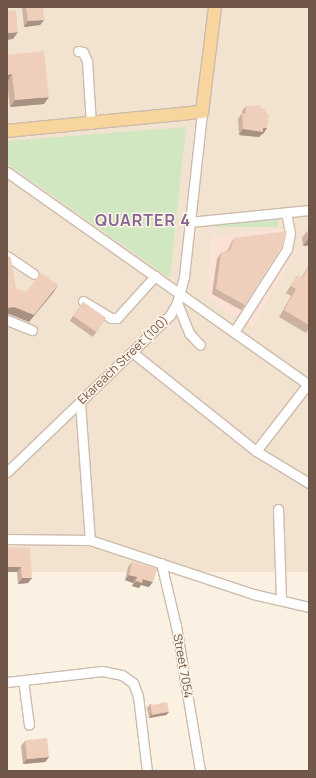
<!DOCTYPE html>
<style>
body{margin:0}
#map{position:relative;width:316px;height:778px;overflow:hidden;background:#fbf1e2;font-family:Manrope,sans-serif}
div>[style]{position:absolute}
.residential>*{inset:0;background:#f2e3d1;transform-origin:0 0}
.commercial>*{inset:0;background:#fbe1d6}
.green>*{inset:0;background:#d1e7c1;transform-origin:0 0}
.roads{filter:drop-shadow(1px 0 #cdbbac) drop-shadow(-1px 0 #cdbbac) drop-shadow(0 1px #cdbbac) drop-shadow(0 -1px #cdbbac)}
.minor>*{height:9px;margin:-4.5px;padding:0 4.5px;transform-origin:4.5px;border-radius:4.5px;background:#fff}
.major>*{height:12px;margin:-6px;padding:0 6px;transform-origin:6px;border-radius:6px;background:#f7d59d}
.wall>*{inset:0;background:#ceb2a1;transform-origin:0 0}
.shaded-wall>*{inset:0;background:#a79183}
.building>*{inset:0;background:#efcfbb;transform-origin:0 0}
span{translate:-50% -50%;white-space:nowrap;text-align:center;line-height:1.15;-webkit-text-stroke:3px #fef5e7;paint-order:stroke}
.street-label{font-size:12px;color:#71574a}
.district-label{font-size:16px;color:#846594;font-weight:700;letter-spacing:1px}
.frame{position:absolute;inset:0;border:8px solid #71574a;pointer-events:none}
</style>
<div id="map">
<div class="residential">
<div style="left:7px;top:7px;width:302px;height:565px"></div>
</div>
<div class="commercial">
<div style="clip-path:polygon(291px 228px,295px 253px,252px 327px,207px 298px,211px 236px)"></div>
</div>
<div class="green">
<div style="clip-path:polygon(186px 127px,170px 278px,7px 164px,7px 141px)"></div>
<div style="left:278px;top:219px;width:8px;height:62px;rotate:90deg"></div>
</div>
<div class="roads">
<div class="minor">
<div style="left:78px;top:51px;width:5px;rotate:11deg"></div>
<div style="left:83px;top:52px;width:10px;rotate:66deg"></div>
<div style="left:87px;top:61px;width:63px;rotate:86.4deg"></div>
<div style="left:7px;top:172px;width:370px;rotate:35.2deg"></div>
<div style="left:189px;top:222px;width:121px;rotate:-5.7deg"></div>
<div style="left:7px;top:256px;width:32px;rotate:34deg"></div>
<div style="left:83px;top:301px;width:33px;rotate:31deg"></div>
<div style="left:111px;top:318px;width:6px"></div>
<div style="left:117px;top:318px;width:57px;rotate:-47.9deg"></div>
<div style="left:177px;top:303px;width:32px;rotate:68deg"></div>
<div style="left:189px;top:333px;width:16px;rotate:47deg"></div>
<div style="left:7px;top:320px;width:27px;rotate:22deg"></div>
<div style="left:234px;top:332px;width:98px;rotate:-57.4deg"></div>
<div style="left:287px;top:249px;width:16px;rotate:-79deg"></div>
<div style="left:290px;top:233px;width:21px;rotate:-101deg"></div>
<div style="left:132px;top:352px;width:159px;rotate:38.6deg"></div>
<div style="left:256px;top:451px;width:62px;rotate:31.1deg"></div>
<div style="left:80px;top:402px;width:138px;rotate:85.9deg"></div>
<div style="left:256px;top:451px;width:85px;rotate:-52.2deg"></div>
<div style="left:7px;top:472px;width:226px;rotate:-43.9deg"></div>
<div style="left:170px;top:315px;width:14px;rotate:-60deg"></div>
<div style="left:177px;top:303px;width:28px;rotate:-75deg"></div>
<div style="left:184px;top:276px;width:165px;rotate:-83.7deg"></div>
<div style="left:278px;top:509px;width:90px;rotate:88.1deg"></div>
<div style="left:7px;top:539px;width:83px;rotate:0.7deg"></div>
<div style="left:90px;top:540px;width:172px;rotate:18.3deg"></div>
<div style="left:253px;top:594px;width:57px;rotate:13.1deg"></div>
<div style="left:161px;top:563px;width:65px;rotate:76.6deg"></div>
<div style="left:176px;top:626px;width:147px;rotate:80.6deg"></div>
<div style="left:23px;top:680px;width:45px;rotate:82.4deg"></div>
<div style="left:7px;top:682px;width:96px;rotate:-6.6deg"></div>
<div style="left:102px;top:671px;width:20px;rotate:11deg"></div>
<div style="left:122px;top:675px;width:14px;rotate:36deg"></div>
<div style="left:133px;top:683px;width:14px;rotate:69deg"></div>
<div style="left:138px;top:696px;width:76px;rotate:83.2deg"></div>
</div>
<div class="major">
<div style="left:7px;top:131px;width:196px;rotate:-5.6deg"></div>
<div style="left:202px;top:112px;width:106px;rotate:-82.9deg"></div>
</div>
</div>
<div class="wall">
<div style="clip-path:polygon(22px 7px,42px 7px,44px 20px,40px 25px,24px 27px)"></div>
<div style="clip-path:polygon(7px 55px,44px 104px,10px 107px,7px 82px)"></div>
<div style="clip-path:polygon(246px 106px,260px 108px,266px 113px,267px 128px,263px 134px,262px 134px,259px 137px,239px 135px,238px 119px,242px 113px,242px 111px)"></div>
<div style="clip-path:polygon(309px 230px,309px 247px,309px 246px,303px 246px,302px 238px,307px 231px,308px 231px)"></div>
<div style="clip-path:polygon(234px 238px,245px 305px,241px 310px,212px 294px,217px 259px,221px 253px,228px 250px,231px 243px)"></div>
<div style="clip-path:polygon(309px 265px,309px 328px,306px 333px,279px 317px,291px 296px,286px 293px,297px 276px,301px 278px)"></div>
<div style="left:83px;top:302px;width:28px;height:23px;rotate:35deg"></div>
<div style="clip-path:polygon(7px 547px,32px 578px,28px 583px,18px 584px,17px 572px,7px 572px)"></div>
<div style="clip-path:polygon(132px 562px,149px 587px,141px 585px,139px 588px,132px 586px,133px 583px,125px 580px,128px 567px)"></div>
<div style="clip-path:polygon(150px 704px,169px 712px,166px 715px,149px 718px,147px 708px)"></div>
<div style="clip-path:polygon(25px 741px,49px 757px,45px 762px,23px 764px,21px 746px)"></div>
</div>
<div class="shaded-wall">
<div style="clip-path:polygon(44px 20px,40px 25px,24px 27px,28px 21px)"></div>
<div style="clip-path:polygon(18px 32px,13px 39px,7px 40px,7px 33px)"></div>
<div style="clip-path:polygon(12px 74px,7px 82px,7px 75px)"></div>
<div style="clip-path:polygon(49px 97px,44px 104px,10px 107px,15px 100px)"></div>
<div style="clip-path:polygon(263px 128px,267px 128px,263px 134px,262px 134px,259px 137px,239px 135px,243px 129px)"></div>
<div style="clip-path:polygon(308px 239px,309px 239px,309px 245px,303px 246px)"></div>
<div style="clip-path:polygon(58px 285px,53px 293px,29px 322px,9px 314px,7px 315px,7px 308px)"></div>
<div style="clip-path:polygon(8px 567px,21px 567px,17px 572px,7px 572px,7px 569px)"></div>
<div style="clip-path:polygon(129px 575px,137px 577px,133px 583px,125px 580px)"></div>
<div style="clip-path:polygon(22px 578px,32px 578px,28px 583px,18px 584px)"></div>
<div style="clip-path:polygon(143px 579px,153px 582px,149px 587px,141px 585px,139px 588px,132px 586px,136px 581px)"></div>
<div style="clip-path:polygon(169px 712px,166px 715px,149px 718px,152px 714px)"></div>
<div style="clip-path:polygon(49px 757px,45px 762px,23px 764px,27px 759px)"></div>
</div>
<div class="building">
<div style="clip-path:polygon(26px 7px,42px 7px,44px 20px,28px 21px)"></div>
<div style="clip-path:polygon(16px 10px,18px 32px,7px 33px,7px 11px)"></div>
<div style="clip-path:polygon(44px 51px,49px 97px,15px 100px,12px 74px,7px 75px,7px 55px)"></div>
<div style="clip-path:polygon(261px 105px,260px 108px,266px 109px,266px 113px,269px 114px,267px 128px,263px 128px,263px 132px,243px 129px,242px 113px,245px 114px,246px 106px)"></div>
<div style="clip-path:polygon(287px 231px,285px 241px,245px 305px,216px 289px,221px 253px,230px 250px,234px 238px)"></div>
<div style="clip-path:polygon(307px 231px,309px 231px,309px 239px,308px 239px)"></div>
<div style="clip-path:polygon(7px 255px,11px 258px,16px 288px,26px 292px,41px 273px,58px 285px,34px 315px,14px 307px,7px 308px)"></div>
<div style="clip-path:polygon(309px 266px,309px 325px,284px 310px,296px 289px,291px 286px,297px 276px,302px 278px)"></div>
<div style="left:83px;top:302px;width:28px;height:17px;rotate:35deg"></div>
<div style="clip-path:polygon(7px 547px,30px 548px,32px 578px,22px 578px,21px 567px,8px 567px)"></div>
<div style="clip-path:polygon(132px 562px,157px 569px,153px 582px,143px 579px,142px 583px,136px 581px,137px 577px,129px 575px)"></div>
<div style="left:167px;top:702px;width:10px;height:17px;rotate:79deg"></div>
<div style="left:47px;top:738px;width:19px;height:22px;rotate:84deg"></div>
</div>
<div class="street-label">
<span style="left:123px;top:360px;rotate:-44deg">Ekareach Street (100)</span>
<span style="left:183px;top:666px;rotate:80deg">Street 7054</span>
</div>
<div class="district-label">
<span style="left:143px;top:220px">QUARTER 4</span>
</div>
<div class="frame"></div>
</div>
